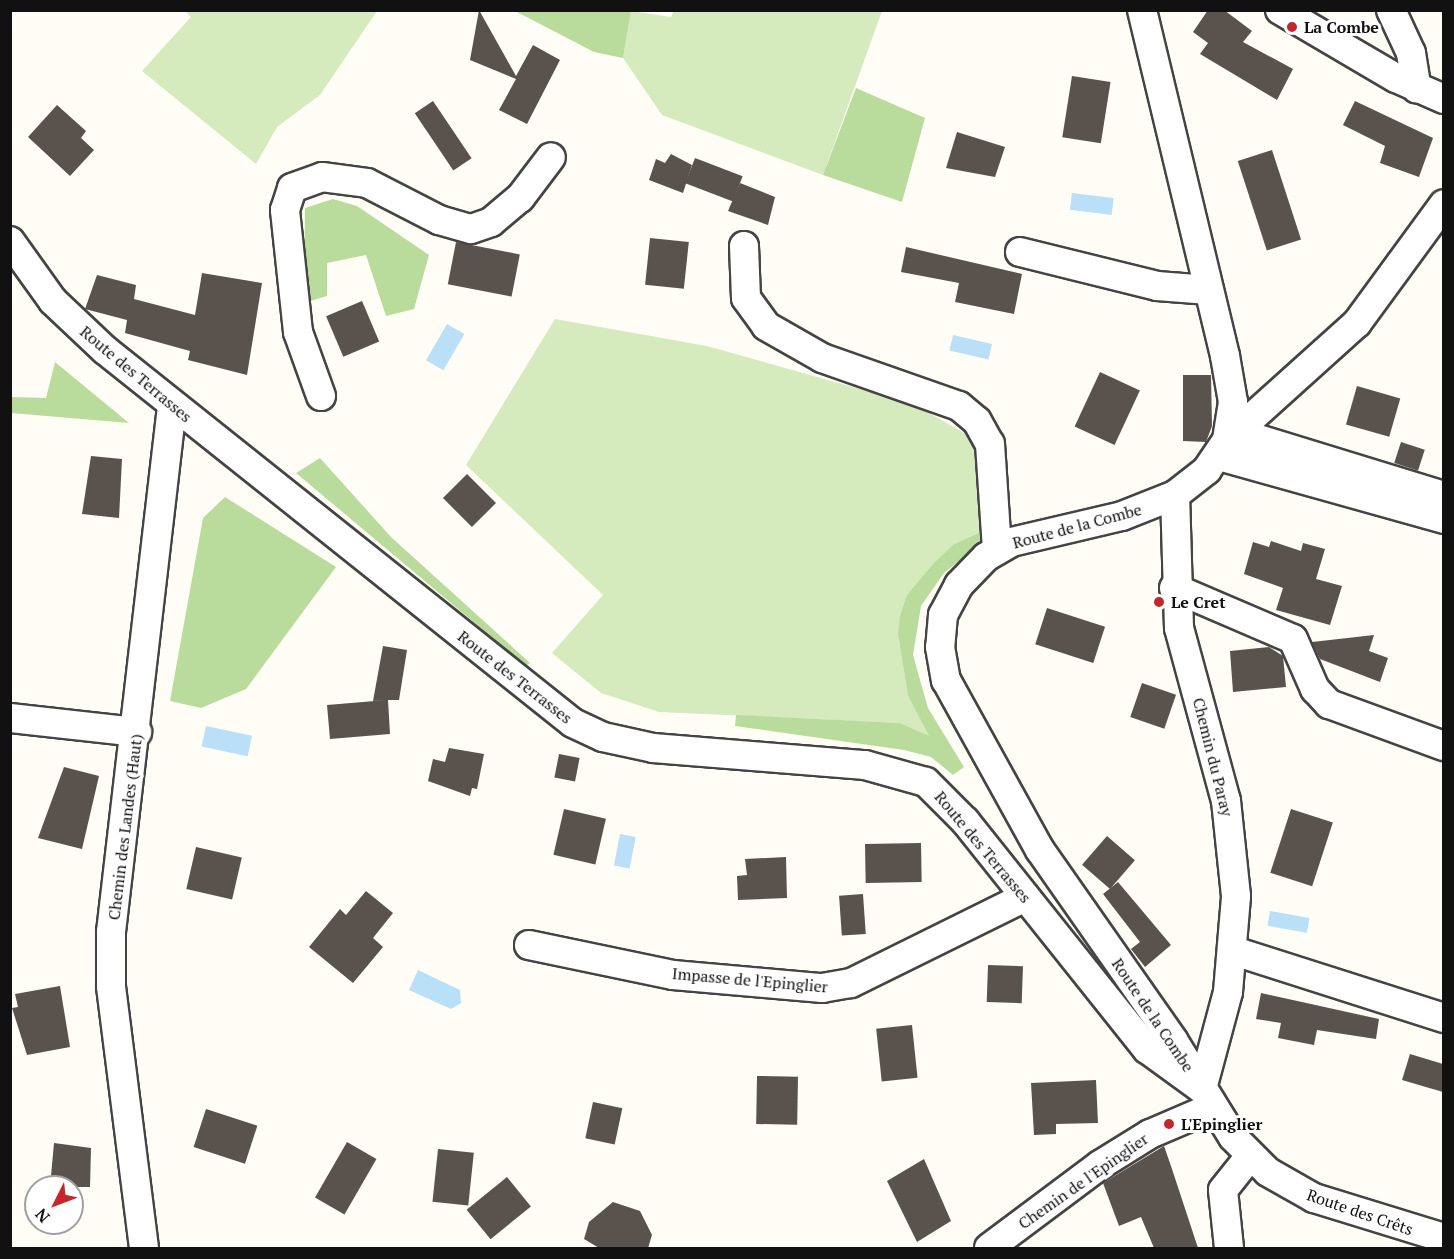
<!DOCTYPE html>
<meta charset="utf-8">
<style>
body{margin:0}
#map{position:relative;width:1454px;height:1259px;overflow:hidden;background:#fffdf5;font-family:"PT Serif",serif}
div>[style]{position:absolute}
.green>*{inset:0;background:#d5ebbd}
.forest>*{inset:0;background:#b9dc9c}
.water>*{inset:0;background:#b9e0f7;transform-origin:0 0}
.building>*{inset:0;background:#5a524d;transform-origin:0 0}
.roads{filter:drop-shadow(2px 0 #444) drop-shadow(-2px 0 #444) drop-shadow(0 2px #444) drop-shadow(0 -2px #444)}
.minor>*{height:28px;margin:-14px;padding:0 14px;transform-origin:14px;border-radius:14px;background:#fff}
.dots>*{width:16px;height:16px;translate:-50% -50%;box-sizing:border-box;border:3px solid #fff;border-radius:50%}
span{translate:-50% -50%;white-space:nowrap;text-align:center;line-height:1.15;-webkit-text-stroke:6px #fff;paint-order:stroke}
.poi-label{font-size:16px;color:#111;font-weight:700}
.left{translate:0 -50%;text-align:left}
.street-label{font-size:16px;color:#111}
.frame{position:absolute;inset:0;border:12px solid #111;pointer-events:none}
.north{position:absolute;left:24px;top:1175px;width:60px;height:60px;box-sizing:border-box;background:#fff;border:2px solid #a0a0a0;border-radius:50%;rotate:228deg;font-size:16px;font-weight:700;line-height:24px;text-align:center;color:#111}
.north::after{content:'';display:block;margin:auto;width:21px;height:27px;background:#c4262e;clip-path:polygon(50% 0,100% 100%,50% 72%,0 100%)}
</style>
<div id="map">
<div class="green">
<div style="clip-path:polygon(674px 10px,882px 11px,823px 175px,662px 115px,623px 58px,631px 11px,671px 17px)"></div>
<div style="clip-path:polygon(185px 11px,377px 11px,320px 95px,277px 127px,256px 164px,142px 71px,191px 17px)"></div>
<div style="clip-path:polygon(555px 319px,707px 346px,913px 404px,973px 438px,990px 528px,954px 544px,898px 635px,908px 696px,930px 737px,900px 723px,659px 712px,601px 693px,552px 653px,603px 595px,466px 465px)"></div>
</div>
<div class="forest">
<div style="clip-path:polygon(515px 11px,631px 11px,623px 58px,594px 52px)"></div>
<div style="clip-path:polygon(856px 88px,925px 118px,902px 202px,823px 175px)"></div>
<div style="clip-path:polygon(333px 199px,357px 206px,429px 255px,414px 309px,386px 316px,366px 255px,327px 263px,327px 296px,304px 303px,305px 208px)"></div>
<div style="clip-path:polygon(55px 362px,129px 423px,11px 413px,11px 397px,46px 398px)"></div>
<div style="clip-path:polygon(320px 458px,391px 537px,530px 663px,526px 666px,296px 473px)"></div>
<div style="clip-path:polygon(225px 497px,336px 567px,246px 689px,201px 708px,170px 701px,203px 518px)"></div>
<div style="clip-path:polygon(990px 528px,990px 536px,944px 573px,921px 606px,913px 655px,928px 708px,964px 767px,953px 775px,931px 757px,904px 750px,735px 726px,736px 715px,900px 723px,929px 736px,908px 696px,898px 635px,900px 616px,907px 595px,934px 563px,954px 544px)"></div>
</div>
<div class="water">
<div style="left:1072px;top:193px;width:42px;height:17px;rotate:7deg"></div>
<div style="left:447px;top:324px;width:20px;height:42px;rotate:30deg"></div>
<div style="left:953px;top:335px;width:40px;height:16px;rotate:13deg"></div>
<div style="left:206px;top:726px;width:47px;height:21px;rotate:12deg"></div>
<div style="left:620px;top:834px;width:16px;height:32px;rotate:11deg"></div>
<div style="left:1270px;top:911px;width:40px;height:15px;rotate:10deg"></div>
<div style="clip-path:polygon(418px 970px,460px 990px,461px 1003px,451px 1009px,409px 990px)"></div>
</div>
<div class="building">
<div style="clip-path:polygon(479px 10px,516px 76px,533px 45px,560px 60px,527px 124px,499px 110px,516px 79px,470px 60px)"></div>
<div style="clip-path:polygon(1208px 10px,1224px 10px,1252px 31px,1243px 42px,1293px 69px,1277px 100px,1200px 54px,1208px 43px,1193px 32px)"></div>
<div style="left:1072px;top:76px;width:39px;height:62px;rotate:9deg"></div>
<div style="left:433px;top:101px;width:69px;height:22px;rotate:56deg"></div>
<div style="clip-path:polygon(1355px 101px,1433px 138px,1419px 177px,1380px 163px,1385px 146px,1343px 125px)"></div>
<div style="clip-path:polygon(57px 105px,86px 131px,81px 138px,94px 150px,70px 176px,28px 137px)"></div>
<div style="clip-path:polygon(957px 132px,1005px 147px,995px 177px,946px 168px)"></div>
<div style="left:1272px;top:150px;width:94px;height:36px;rotate:72deg"></div>
<div style="clip-path:polygon(671px 154px,692px 165px,683px 193px,649px 180px,656px 159px,665px 163px)"></div>
<div style="left:695px;top:158px;width:51px;height:27px;rotate:21deg"></div>
<div style="clip-path:polygon(740px 183px,775px 197px,768px 225px,728px 211px)"></div>
<div style="left:650px;top:238px;width:39px;height:47px;rotate:6deg"></div>
<div style="left:456px;top:242px;width:65px;height:43px;rotate:11deg"></div>
<div style="clip-path:polygon(906px 247px,1022px 274px,1014px 314px,955px 302px,959px 283px,901px 272px)"></div>
<div style="clip-path:polygon(202px 273px,262px 283px,247px 375px,188px 360px,190px 351px,125px 333px,127px 320px,85px 309px,97px 275px,136px 285px,134px 299px,195px 315px)"></div>
<div style="left:362px;top:301px;width:44px;height:39px;rotate:67deg"></div>
<div style="left:1100px;top:372px;width:44px;height:60px;rotate:25deg"></div>
<div style="clip-path:polygon(1183px 375px,1211px 375px,1212px 426px,1206px 442px,1183px 441px)"></div>
<div style="left:1357px;top:386px;width:45px;height:40px;rotate:16deg"></div>
<div style="left:1401px;top:442px;width:25px;height:22px;rotate:18deg"></div>
<div style="clip-path:polygon(91px 456px,122px 459px,119px 518px,82px 514px)"></div>
<div style="left:467px;top:474px;width:41px;height:34px;rotate:45deg"></div>
<div style="clip-path:polygon(1271px 541px,1301px 551px,1303px 543px,1325px 549px,1316px 579px,1342px 586px,1330px 625px,1276px 610px,1283px 588px,1244px 574px,1253px 542px,1269px 547px)"></div>
<div style="left:1047px;top:608px;width:61px;height:38px;rotate:18deg"></div>
<div style="clip-path:polygon(1374px 635px,1369px 651px,1388px 658px,1380px 682px,1320px 659px,1312px 642px)"></div>
<div style="clip-path:polygon(383px 646px,407px 650px,399px 700px,388px 700px,390px 734px,330px 739px,327px 705px,387px 700px,373px 701px)"></div>
<div style="clip-path:polygon(1269px 647px,1283px 656px,1286px 687px,1233px 692px,1230px 651px)"></div>
<div style="left:1142px;top:683px;width:36px;height:36px;rotate:19deg"></div>
<div style="clip-path:polygon(449px 748px,484px 754px,477px 789px,472px 788px,470px 796px,428px 781px,433px 759px,445px 762px)"></div>
<div style="left:559px;top:754px;width:21px;height:24px;rotate:11deg"></div>
<div style="clip-path:polygon(64px 767px,99px 776px,82px 849px,38px 838px)"></div>
<div style="left:564px;top:809px;width:43px;height:47px;rotate:13deg"></div>
<div style="left:1291px;top:809px;width:44px;height:67px;rotate:18deg"></div>
<div style="left:1107px;top:836px;width:37px;height:38px;rotate:41deg"></div>
<div style="left:921px;top:843px;width:39px;height:56px;rotate:89deg"></div>
<div style="left:196px;top:847px;width:47px;height:43px;rotate:13deg"></div>
<div style="clip-path:polygon(786px 857px,787px 898px,738px 900px,737px 876px,747px 875px,745px 859px)"></div>
<div style="clip-path:polygon(1118px 882px,1171px 945px,1145px 967px,1131px 949px,1140px 942px,1103px 894px)"></div>
<div style="clip-path:polygon(366px 891px,393px 913px,373px 938px,383px 947px,353px 983px,309px 947px,340px 909px,346px 915px)"></div>
<div style="left:863px;top:894px;width:40px;height:24px;rotate:86deg"></div>
<div style="left:988px;top:965px;width:35px;height:37px;rotate:2deg"></div>
<div style="clip-path:polygon(60px 986px,70px 1047px,27px 1055px,12px 1008px,18px 1007px,15px 994px)"></div>
<div style="clip-path:polygon(1261px 993px,1379px 1019px,1376px 1039px,1317px 1030px,1314px 1045px,1278px 1038px,1281px 1023px,1256px 1019px)"></div>
<div style="left:912px;top:1025px;width:53px;height:36px;rotate:84deg"></div>
<div style="clip-path:polygon(1410px 1054px,1443px 1064px,1443px 1092px,1402px 1080px)"></div>
<div style="left:757px;top:1076px;width:41px;height:48px;rotate:1deg"></div>
<div style="clip-path:polygon(1096px 1080px,1098px 1123px,1056px 1124px,1056px 1134px,1034px 1135px,1031px 1083px)"></div>
<div style="left:593px;top:1102px;width:30px;height:37px;rotate:12deg"></div>
<div style="left:206px;top:1109px;width:54px;height:40px;rotate:18deg"></div>
<div style="left:347px;top:1142px;width:34px;height:64px;rotate:30deg"></div>
<div style="clip-path:polygon(54px 1143px,91px 1148px,90px 1187px,50px 1187px)"></div>
<div style="clip-path:polygon(1164px 1146px,1171px 1166px,1198px 1248px,1154px 1248px,1141px 1217px,1119px 1226px,1103px 1183px)"></div>
<div style="left:438px;top:1149px;width:36px;height:53px;rotate:6deg"></div>
<div style="clip-path:polygon(924px 1159px,951px 1221px,917px 1242px,887px 1181px)"></div>
<div style="left:507px;top:1177px;width:38px;height:52px;rotate:51deg"></div>
<div style="clip-path:polygon(613px 1202px,640px 1211px,652px 1235px,648px 1248px,599px 1248px,584px 1239px,589px 1222px)"></div>
</div>
<div class="roads">
<div class="minor">
<div style="left:1142px;top:10px;width:356px;rotate:76.5deg"></div>
<div style="left:1225px;top:356px;width:47px;rotate:80.1deg"></div>
<div style="left:1233px;top:402px;width:38px;rotate:99deg"></div>
<div style="left:1227px;top:440px;width:36px;rotate:124deg"></div>
<div style="left:1207px;top:470px;width:41px;rotate:142deg"></div>
<div style="left:1175px;top:495px;width:57px;rotate:158.4deg"></div>
<div style="left:1122px;top:516px;width:113px;rotate:166.7deg"></div>
<div style="left:1012px;top:542px;width:30px;rotate:150deg"></div>
<div style="left:986px;top:557px;width:39px;rotate:134deg"></div>
<div style="left:959px;top:585px;width:34px;rotate:118deg"></div>
<div style="left:943px;top:615px;width:32px;rotate:95deg"></div>
<div style="left:940px;top:647px;width:34px;rotate:80deg"></div>
<div style="left:946px;top:680px;width:194px;rotate:61.1deg"></div>
<div style="left:1040px;top:850px;width:232px;rotate:55deg"></div>
<div style="left:1173px;top:1040px;width:114px;rotate:58.3deg"></div>
<div style="left:1233px;top:1137px;width:49px;rotate:45deg"></div>
<div style="left:1268px;top:1172px;width:53px;rotate:29.5deg"></div>
<div style="left:1314px;top:1198px;width:136px;rotate:17.1deg"></div>
<div style="left:1280px;top:10px;width:134px;rotate:30.4deg"></div>
<div style="left:1396px;top:78px;width:52px;rotate:23.6deg"></div>
<div style="left:1391px;top:10px;width:47px;rotate:65.1deg"></div>
<div style="left:1411px;top:53px;width:36px;rotate:81deg"></div>
<div style="left:10px;top:241px;width:74px;rotate:54.4deg"></div>
<div style="left:53px;top:301px;width:71px;rotate:43.3deg"></div>
<div style="left:105px;top:350px;width:598px;rotate:38.56deg"></div>
<div style="left:573px;top:723px;width:33px;rotate:25deg"></div>
<div style="left:603px;top:737px;width:51px;rotate:12.4deg"></div>
<div style="left:653px;top:748px;width:213px;rotate:4.6deg"></div>
<div style="left:865px;top:765px;width:63px;rotate:15.6deg"></div>
<div style="left:926px;top:782px;width:55px;rotate:45deg"></div>
<div style="left:965px;top:821px;width:292px;rotate:51.4deg"></div>
<div style="left:1147px;top:1049px;width:68px;rotate:36deg"></div>
<div style="left:1202px;top:1089px;width:100px;rotate:-75deg"></div>
<div style="left:1228px;top:992px;width:96px;rotate:-85.2deg"></div>
<div style="left:1236px;top:896px;width:96px;rotate:-96deg"></div>
<div style="left:1226px;top:801px;width:179px;rotate:-105.2deg"></div>
<div style="left:1179px;top:628px;width:133px;rotate:-91.7deg"></div>
<div style="left:744px;top:246px;width:52px;rotate:87.8deg"></div>
<div style="left:746px;top:298px;width:34px;rotate:54deg"></div>
<div style="left:766px;top:326px;width:64px;rotate:29.7deg"></div>
<div style="left:822px;top:358px;width:145px;rotate:19.3deg"></div>
<div style="left:959px;top:406px;width:23px;rotate:40deg"></div>
<div style="left:977px;top:421px;width:26px;rotate:61deg"></div>
<div style="left:990px;top:444px;width:106px;rotate:86.2deg"></div>
<div style="left:1020px;top:252px;width:141px;rotate:13.9deg"></div>
<div style="left:1157px;top:286px;width:52px;rotate:4.4deg"></div>
<div style="left:321px;top:396px;width:68px;rotate:-109.8deg"></div>
<div style="left:298px;top:332px;width:123px;rotate:-96.1deg"></div>
<div style="left:285px;top:210px;width:23px;rotate:-72deg"></div>
<div style="left:292px;top:188px;width:32px;rotate:-20deg"></div>
<div style="left:322px;top:177px;width:45px;rotate:7.6deg"></div>
<div style="left:367px;top:183px;width:81px;rotate:27.2deg"></div>
<div style="left:439px;top:220px;width:33px;rotate:16deg"></div>
<div style="left:471px;top:229px;width:21px;rotate:-19deg"></div>
<div style="left:491px;top:222px;width:38px;rotate:-40deg"></div>
<div style="left:520px;top:198px;width:51px;rotate:-52.9deg"></div>
<div style="left:1235px;top:432px;width:219px;rotate:17deg"></div>
<div style="left:1227px;top:440px;width:175px;rotate:-42deg"></div>
<div style="left:1357px;top:323px;width:147px;rotate:-53.8deg"></div>
<div style="left:1219px;top:456px;width:234px;rotate:15.6deg"></div>
<div style="left:1174px;top:588px;width:129px;rotate:23.2deg"></div>
<div style="left:1293px;top:639px;width:55px;rotate:66.3deg"></div>
<div style="left:1315px;top:689px;width:21px;rotate:47deg"></div>
<div style="left:1329px;top:704px;width:122px;rotate:20.1deg"></div>
<div style="left:10px;top:718px;width:128px;rotate:6.3deg"></div>
<div style="left:529px;top:945px;width:147px;rotate:11.8deg"></div>
<div style="left:673px;top:975px;width:150px;rotate:5deg"></div>
<div style="left:822px;top:988px;width:29px;rotate:-10deg"></div>
<div style="left:851px;top:983px;width:194px;rotate:-26.3deg"></div>
<div style="left:1234px;top:951px;width:220px;rotate:17.7deg"></div>
<div style="left:144px;top:1248px;width:264px;rotate:-97.2deg"></div>
<div style="left:111px;top:986px;width:54px;rotate:-90deg"></div>
<div style="left:111px;top:932px;width:530px;rotate:-83.38deg"></div>
<div style="left:989px;top:1248px;width:139px;rotate:-36.8deg"></div>
<div style="left:1100px;top:1165px;width:59px;rotate:-31.8deg"></div>
<div style="left:1150px;top:1134px;width:69px;rotate:-23.2deg"></div>
<div style="left:1229px;top:1248px;width:58px;rotate:-95.9deg"></div>
<div style="left:1223px;top:1190px;width:43px;rotate:-51.5deg"></div>
</div>
</div>
<div class="dots">
<div style="left:1292px;top:27px;background:#c4262e"></div>
<div style="left:1159px;top:602px;background:#c4262e"></div>
<div style="left:1169px;top:1124px;background:#c4262e"></div>
</div>
<div class="poi-label">
<span class="left" style="left:1304px;top:27px">La Combe</span>
<span class="left" style="left:1171px;top:602px">Le Cret</span>
<span class="left" style="left:1181px;top:1124px">L'Epinglier</span>
</div>
<div class="street-label">
<span style="left:136px;top:374px;rotate:40deg">Route des Terrasses</span>
<span style="left:1077px;top:526px;rotate:-15deg">Route de la Combe</span>
<span style="left:515px;top:677px;rotate:38deg">Route des Terrasses</span>
<span style="left:1213px;top:757px;rotate:76deg">Chemin du Paray</span>
<span style="left:125px;top:827px;rotate:-83deg">Chemin des Landes (Haut)</span>
<span style="left:983px;top:847px;rotate:50deg">Route des Terrasses</span>
<span style="left:750px;top:980px;rotate:5deg">Impasse de l'Epinglier</span>
<span style="left:1153px;top:1015px;rotate:56deg">Route de la Combe</span>
<span style="left:1083px;top:1181px;rotate:-35deg">Chemin de l'Epinglier</span>
<span style="left:1360px;top:1212px;rotate:19deg">Route des Crêts</span>
</div>
<div class="frame"></div>
<div class="north">N</div>
</div>
